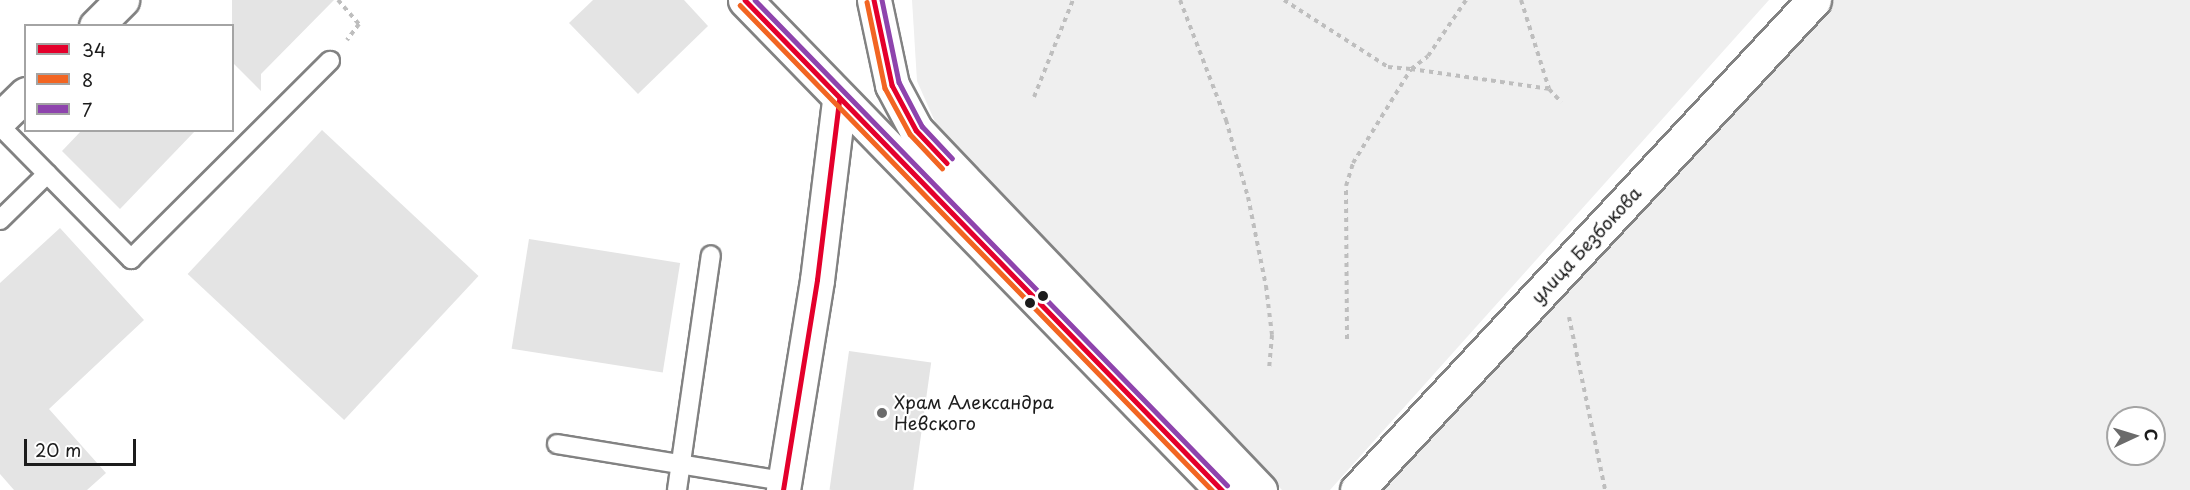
<!DOCTYPE html>
<meta charset="utf-8">
<style>
body{margin:0}
#map{position:relative;width:2190px;height:490px;overflow:hidden;background:#fff;font-family:"Playpen Sans",sans-serif}
div>[style]{position:absolute}
.green>*{inset:0;background:#efefef}
.building>*{inset:0;background:#e4e4e4;transform-origin:0 0}
.path>*{height:4px;margin-top:-2px;transform-origin:0;background:repeating-linear-gradient(90deg,#bebebe 0 4.5px,transparent 0 9px)}
.roads{filter:drop-shadow(2px 0 #828282) drop-shadow(-2px 0 #828282) drop-shadow(0 2px #828282) drop-shadow(0 -2px #828282)}
.lane>*{height:18px;margin:-9px;padding:0 9px;transform-origin:9px;border-radius:9px;background:#fff}
.secondary>*{height:33px;margin:-16.5px;padding:0 16.5px;transform-origin:16.5px;border-radius:16.5px;background:#fff}
.bus-1>*{height:4.5px;margin:-2.25px;padding:0 2.25px;transform-origin:2.25px;border-radius:2.25px;background:#e4002b}
.bus-2>*{height:4.5px;margin:-2.25px;padding:0 2.25px;transform-origin:2.25px;border-radius:2.25px;background:#f26522}
.bus-3>*{height:4.5px;margin:-2.25px;padding:0 2.25px;transform-origin:2.25px;border-radius:2.25px;background:#8e44ad}
.dots>*{width:16px;height:16px;translate:-50% -50%;box-sizing:border-box;border:3px solid #fff;border-radius:50%}
span{translate:-50% -50%;white-space:nowrap;text-align:center;line-height:1.15;-webkit-text-stroke:4.5px #fff;paint-order:stroke}
.street-label{font-size:18px;color:#1c1c1c}
.poi-label{font-size:18px;color:#1c1c1c}
.left{translate:0 -50%;text-align:left}
.legend{position:absolute;left:24px;top:24px;width:210px;height:108px;box-sizing:border-box;background:#fff;border:2px solid #a4a4a4;margin:0;padding:8px 10px;list-style:none;font-size:18px;color:#1c1c1c}
.legend li{display:flex;align-items:center;gap:12px;height:30px}
.legend b{width:30px;border:2px solid #a4a4a4}
.north{position:absolute;left:2106px;top:406px;width:60px;height:60px;box-sizing:border-box;background:#fff;border:2px solid #a4a4a4;border-radius:50%;rotate:86deg;font-size:16px;font-weight:700;line-height:24px;text-align:center;color:#1c1c1c}
.north::after{content:'';display:block;margin:auto;width:21px;height:27px;background:#6b6b6b;clip-path:polygon(50% 0,100% 100%,50% 72%,0 100%)}
.scale{position:absolute;left:24px;top:439px;width:112px;height:27px;box-sizing:border-box;border:3px solid #1c1c1c;border-top:0;padding-left:8px;font-size:18px;line-height:21px;white-space:nowrap;color:#1c1c1c;-webkit-text-stroke:4px #fff;paint-order:stroke}
</style>
<div id="map">
<div class="green">
<div style="clip-path:polygon(912px 0,1769px 0,1330px 490px,1282px 490px,944px 142px,917px 81px)"></div>
<div style="clip-path:polygon(evenodd,1814px 0,2190px 0,2190px 490px,1357px 490px,1814px 0,2118px 418px,2154px 418px,2154px 454px,2118px 454px,2118px 418px)"></div>
</div>
<div class="building">
<div style="clip-path:polygon(232px 0,334px 0,261px 74px,261px 91px,232px 62px)"></div>
<div style="clip-path:polygon(593px 0,684px 0,708px 26px,638px 94px,569px 23px)"></div>
<div style="clip-path:polygon(82px 130px,196px 130px,120px 209px,62px 151px)"></div>
<div style="left:322px;top:130px;width:214px;height:197px;rotate:43deg"></div>
<div style="clip-path:polygon(60px 228px,144px 320px,49px 409px,106px 473px,87px 490px,14px 490px,0 474px,0 283px)"></div>
<div style="left:529px;top:239px;width:153px;height:111px;rotate:9deg"></div>
<div style="left:849px;top:351px;width:83px;height:140px;rotate:8deg"></div>
</div>
<div class="path">
<div style="left:338px;top:0;width:32px;rotate:49deg"></div>
<div style="left:359px;top:24px;width:20px;rotate:127deg"></div>
<div style="left:1180px;top:0;width:129px;rotate:69deg"></div>
<div style="left:1226px;top:120px;width:80px;rotate:74.1deg"></div>
<div style="left:1248px;top:197px;width:91px;rotate:78.6deg"></div>
<div style="left:1266px;top:286px;width:49px;rotate:83deg"></div>
<div style="left:1272px;top:335px;width:32px;rotate:95deg"></div>
<div style="left:1284px;top:0;width:124px;rotate:32.8deg"></div>
<div style="left:1388px;top:67px;width:23px;rotate:5deg"></div>
<div style="left:1411px;top:69px;width:21px;rotate:-37deg"></div>
<div style="left:1428px;top:56px;width:68px;rotate:-55.8deg"></div>
<div style="left:1521px;top:0;width:93px;rotate:72.5deg"></div>
<div style="left:1034px;top:97px;width:105px;rotate:-68.1deg"></div>
<div style="left:1569px;top:317px;width:177px;rotate:78.2deg"></div>
<div style="left:1347px;top:339px;width:153px;rotate:-90.4deg"></div>
<div style="left:1346px;top:186px;width:24px;rotate:-73deg"></div>
<div style="left:1353px;top:163px;width:110px;rotate:-58.3deg"></div>
<div style="left:1411px;top:69px;width:139px;rotate:8.2deg"></div>
<div style="left:1549px;top:89px;width:18px;rotate:47deg"></div>
</div>
<div class="roads">
<div class="lane">
<div style="left:0;top:126px;width:187px;rotate:45.4deg"></div>
<div style="left:131px;top:259px;width:281px;rotate:-44.9deg"></div>
<div style="left:0;top:220px;width:66px;rotate:-44.4deg"></div>
<div style="left:557px;top:444px;width:230px;rotate:9.3deg"></div>
<div style="left:677px;top:490px;width:237px;rotate:-81.8deg"></div>
</div>
<div class="secondary">
<div style="left:745px;top:0;width:684px;rotate:45.77deg"></div>
<div style="left:874px;top:0;width:87px;rotate:78deg"></div>
<div style="left:892px;top:85px;width:51px;rotate:61.9deg"></div>
<div style="left:916px;top:130px;width:498px;rotate:46.3deg"></div>
<div style="left:96px;top:26px;width:37px;rotate:-45deg"></div>
<div style="left:0;top:119px;width:36px;rotate:-44deg"></div>
<div style="left:783px;top:490px;width:213px;rotate:-80.8deg"></div>
<div style="left:817px;top:280px;width:181px;rotate:-83deg"></div>
<div style="left:1357px;top:490px;width:670px;rotate:-47deg"></div>
</div>
</div>
<div class="bus-1">
<div style="left:745px;top:0;width:684px;rotate:45.77deg"></div>
<div style="left:874px;top:0;width:87px;rotate:78deg"></div>
<div style="left:892px;top:85px;width:51px;rotate:61.9deg"></div>
<div style="left:916px;top:130px;width:45px;rotate:46.8deg"></div>
<div style="left:783px;top:490px;width:213px;rotate:-80.8deg"></div>
<div style="left:817px;top:280px;width:181px;rotate:-83deg"></div>
</div>
<div class="bus-2">
<div style="left:867px;top:2px;width:88px;rotate:78.2deg"></div>
<div style="left:885px;top:88px;width:52px;rotate:61.5deg"></div>
<div style="left:910px;top:134px;width:47px;rotate:46.7deg"></div>
<div style="left:740px;top:5px;width:677px;rotate:45.78deg"></div>
</div>
<div class="bus-3">
<div style="left:755px;top:0;width:677px;rotate:45.78deg"></div>
<div style="left:882px;top:0;width:84px;rotate:78.3deg"></div>
<div style="left:899px;top:82px;width:50px;rotate:62.4deg"></div>
<div style="left:922px;top:126px;width:44px;rotate:46.8deg"></div>
</div>
<div class="dots">
<div style="left:1043px;top:296px;background:#1c1c1c"></div>
<div style="left:1030px;top:303px;background:#1c1c1c"></div>
<div style="left:882px;top:413px;background:#6b6b6b"></div>
</div>
<div class="street-label">
<span style="left:1586px;top:245px;rotate:-47deg">улица Безбокова</span>
</div>
<div class="poi-label">
<span class="left" style="left:894px;top:413px">Храм Александра<br>Невского</span>
</div>
<ul class="legend">
<li><b style="height:8px;background:#e4002b"></b>34</li>
<li><b style="height:8px;background:#f26522"></b>8</li>
<li><b style="height:8px;background:#8e44ad"></b>7</li>
</ul>
<div class="north">С</div>
<div class="scale">20 m</div>
</div>
